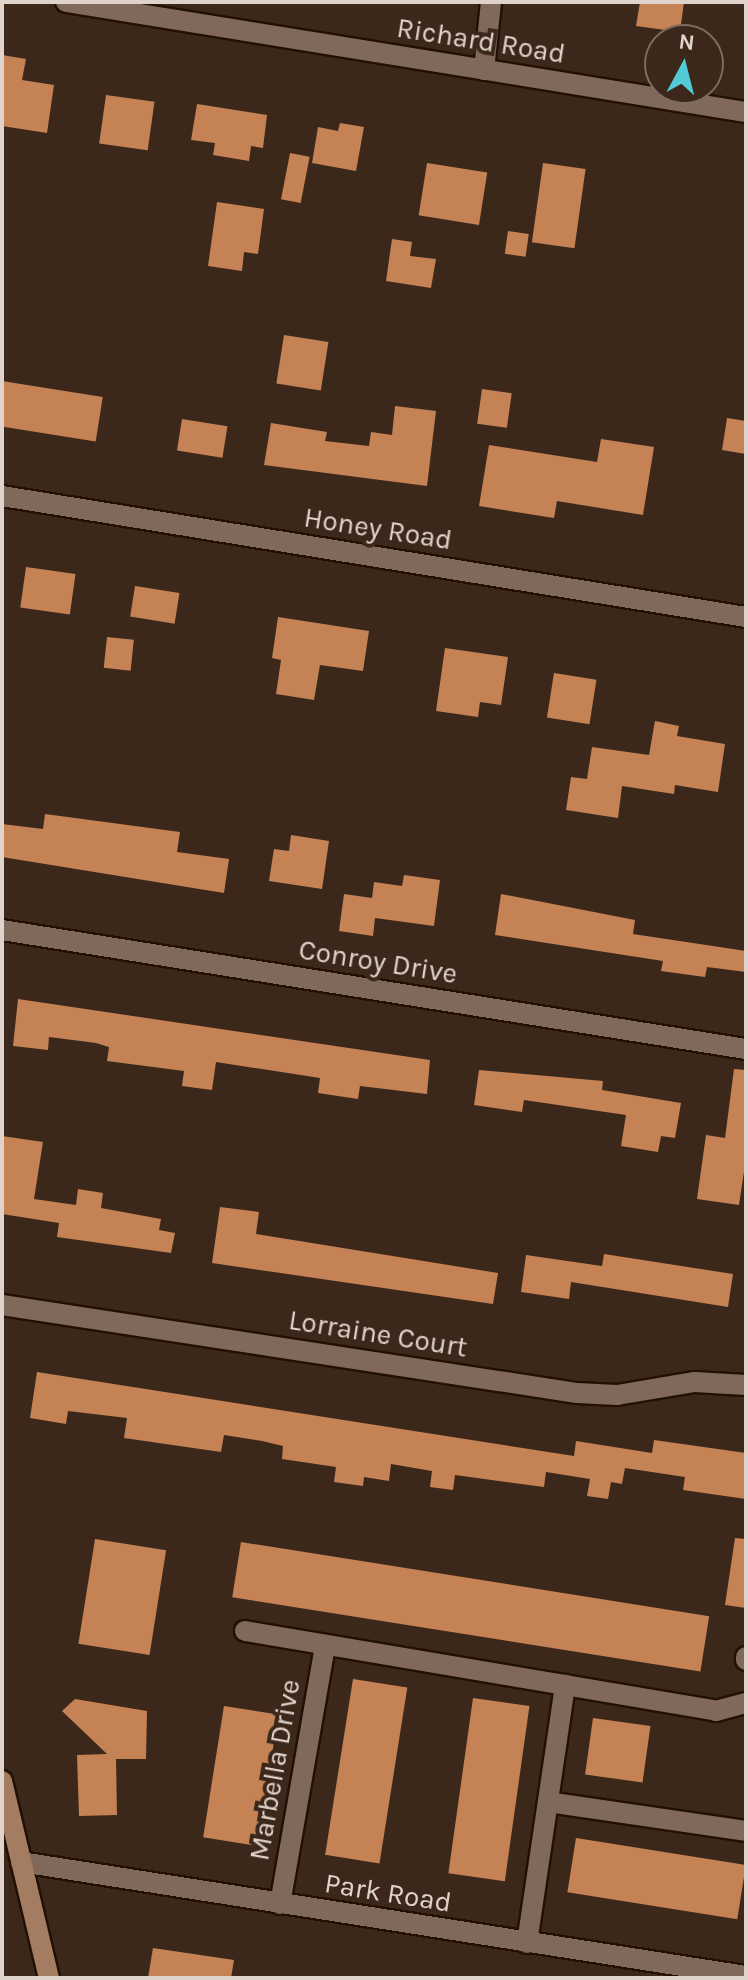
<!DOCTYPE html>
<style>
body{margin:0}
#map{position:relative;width:748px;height:1980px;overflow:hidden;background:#3c281b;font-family:Karla,sans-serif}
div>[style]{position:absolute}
.building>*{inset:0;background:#c58255;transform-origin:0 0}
.roads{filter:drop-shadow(2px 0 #221005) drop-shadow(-2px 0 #221005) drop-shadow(0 2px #221005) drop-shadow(0 -2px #221005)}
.minor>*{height:20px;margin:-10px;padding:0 10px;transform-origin:10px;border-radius:10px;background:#80695a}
.tertiary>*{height:20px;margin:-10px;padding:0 10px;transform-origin:10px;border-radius:10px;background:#80695a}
.secondary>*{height:20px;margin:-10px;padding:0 10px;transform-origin:10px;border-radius:10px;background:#a47c61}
span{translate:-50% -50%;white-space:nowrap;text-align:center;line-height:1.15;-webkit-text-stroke:8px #3c281b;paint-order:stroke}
.street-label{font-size:28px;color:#e0d3cb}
.frame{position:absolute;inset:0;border:4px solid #e0d3cb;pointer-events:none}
.north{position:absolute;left:644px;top:24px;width:80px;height:80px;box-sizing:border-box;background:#3c281b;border:2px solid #7e6c61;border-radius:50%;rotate:7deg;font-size:22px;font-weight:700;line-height:32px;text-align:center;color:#e0d3cb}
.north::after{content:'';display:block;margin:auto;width:28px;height:36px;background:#52cbd7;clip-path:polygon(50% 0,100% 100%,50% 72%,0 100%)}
</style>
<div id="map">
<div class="building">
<div style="clip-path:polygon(640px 2px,684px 2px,680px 32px,636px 26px)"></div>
<div style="clip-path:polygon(2px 55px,26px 59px,22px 80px,54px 85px,47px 133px,2px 126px)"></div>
<div style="left:106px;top:95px;width:49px;height:49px;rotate:8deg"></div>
<div style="clip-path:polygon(197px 104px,267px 115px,263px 148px,251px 146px,249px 161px,213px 155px,215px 143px,191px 140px)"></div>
<div style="clip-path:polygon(340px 123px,364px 127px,356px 171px,312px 163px,318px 127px,338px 131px)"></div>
<div style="left:290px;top:153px;width:20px;height:47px;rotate:11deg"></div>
<div style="left:427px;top:163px;width:61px;height:53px;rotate:9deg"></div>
<div style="left:543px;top:163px;width:43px;height:80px;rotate:8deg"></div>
<div style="clip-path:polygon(217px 202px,264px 209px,258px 254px,244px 252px,242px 271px,208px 266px)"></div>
<div style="left:508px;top:231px;width:21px;height:23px;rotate:8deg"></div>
<div style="clip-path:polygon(392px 239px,412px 242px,410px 256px,436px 259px,431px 288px,386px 281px)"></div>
<div style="left:284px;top:335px;width:45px;height:49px;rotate:9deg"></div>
<div style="left:2px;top:381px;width:102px;height:45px;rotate:9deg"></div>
<div style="left:482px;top:389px;width:30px;height:35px;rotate:8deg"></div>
<div style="clip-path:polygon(395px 406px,436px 411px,427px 486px,264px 465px,271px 423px,327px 432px,325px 441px,369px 446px,371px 432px,392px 435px)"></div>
<div style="clip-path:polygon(727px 418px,746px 421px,746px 454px,722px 450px)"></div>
<div style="left:182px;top:419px;width:46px;height:32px;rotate:9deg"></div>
<div style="clip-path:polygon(601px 439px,654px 447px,643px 515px,557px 501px,554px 518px,479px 506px,489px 445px,597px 462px)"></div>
<div style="left:26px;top:567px;width:50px;height:41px;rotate:8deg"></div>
<div style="left:135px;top:586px;width:45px;height:31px;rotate:9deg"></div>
<div style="clip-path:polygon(278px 617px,369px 631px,363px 671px,320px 665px,314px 700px,276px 694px,281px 660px,272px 658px)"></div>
<div style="left:107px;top:637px;width:27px;height:31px;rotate:6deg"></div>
<div style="clip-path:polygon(445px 648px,508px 657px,501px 705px,480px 702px,478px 717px,436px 711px)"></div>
<div style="left:554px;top:673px;width:43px;height:45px;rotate:9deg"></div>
<div style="clip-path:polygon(655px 721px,679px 726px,677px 736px,725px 744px,718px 792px,675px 785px,674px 794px,622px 786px,618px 818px,566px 810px,571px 777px,587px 779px,592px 747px,649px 755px)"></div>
<div style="clip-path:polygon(45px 814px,180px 832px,177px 852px,229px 859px,224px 893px,2px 857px,2px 824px,43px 829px)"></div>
<div style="clip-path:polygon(291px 835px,329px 841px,322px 889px,269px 881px,274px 849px,289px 851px)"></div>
<div style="clip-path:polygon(404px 875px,440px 880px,434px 926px,375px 918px,373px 936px,339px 931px,344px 894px,372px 898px,374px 882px,402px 886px)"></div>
<div style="clip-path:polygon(501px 894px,635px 920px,633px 934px,746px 951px,746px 972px,707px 967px,705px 977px,661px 971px,663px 961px,495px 935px)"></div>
<div style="clip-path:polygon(18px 999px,430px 1060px,427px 1094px,360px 1086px,358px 1099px,318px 1093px,320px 1078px,216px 1062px,212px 1090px,182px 1086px,184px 1071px,107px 1061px,109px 1047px,96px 1043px,49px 1037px,48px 1050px,13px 1046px)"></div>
<div style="clip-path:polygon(734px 1069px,746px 1070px,746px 1158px,739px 1205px,697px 1199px,706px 1135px,725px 1138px)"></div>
<div style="clip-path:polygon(479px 1070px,603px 1081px,602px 1090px,681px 1103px,675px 1138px,661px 1136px,658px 1152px,621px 1146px,626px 1115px,524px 1100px,522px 1112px,474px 1105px)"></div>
<div style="clip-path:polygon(2px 1136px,43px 1142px,34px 1199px,76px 1205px,78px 1189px,103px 1193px,101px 1208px,161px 1219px,159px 1230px,175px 1233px,171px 1253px,57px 1237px,59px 1223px,2px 1214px)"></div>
<div style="clip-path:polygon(220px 1207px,259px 1212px,256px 1234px,498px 1273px,493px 1304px,212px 1263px)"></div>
<div style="clip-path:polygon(604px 1254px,733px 1274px,728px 1307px,571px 1282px,569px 1299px,521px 1292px,526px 1255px,602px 1266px)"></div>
<div style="clip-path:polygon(37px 1372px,574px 1456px,576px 1441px,652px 1453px,654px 1440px,746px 1453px,746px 1499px,683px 1490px,685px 1477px,625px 1468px,622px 1484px,611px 1482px,608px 1499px,587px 1496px,590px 1479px,546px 1472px,544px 1487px,455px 1475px,453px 1490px,430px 1487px,432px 1471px,391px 1464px,389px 1481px,364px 1477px,363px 1486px,334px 1482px,336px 1467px,282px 1459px,283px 1446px,262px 1441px,224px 1435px,221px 1452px,124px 1438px,127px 1418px,68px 1411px,66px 1424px,30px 1418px)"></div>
<div style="clip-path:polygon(735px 1538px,746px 1539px,746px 1608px,725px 1605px)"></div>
<div style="left:95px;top:1539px;width:72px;height:106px;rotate:9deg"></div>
<div style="left:241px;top:1542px;width:474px;height:56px;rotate:9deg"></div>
<div style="left:353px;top:1679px;width:55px;height:178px;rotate:9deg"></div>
<div style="left:473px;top:1698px;width:57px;height:177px;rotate:8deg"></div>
<div style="clip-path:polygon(75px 1699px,147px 1711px,146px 1759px,116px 1759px,117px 1815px,79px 1816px,77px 1755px,107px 1754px,62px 1711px)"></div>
<div style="left:224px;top:1706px;width:55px;height:133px;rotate:9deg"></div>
<div style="left:593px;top:1718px;width:58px;height:57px;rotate:8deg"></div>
<div style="left:576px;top:1838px;width:172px;height:55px;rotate:9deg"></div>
<div style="clip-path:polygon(153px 1948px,234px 1960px,231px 1978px,148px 1978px)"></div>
</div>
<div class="roads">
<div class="minor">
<div style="left:484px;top:70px;width:68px;rotate:-84.1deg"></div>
<div style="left:2px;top:496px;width:754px;rotate:9.24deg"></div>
<div style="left:2px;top:930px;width:753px;rotate:9.09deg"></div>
<div style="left:2px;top:1305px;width:582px;rotate:8.7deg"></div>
<div style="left:577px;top:1393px;width:40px;rotate:2.9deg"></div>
<div style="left:617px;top:1395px;width:79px;rotate:-9.5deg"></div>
<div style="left:695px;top:1382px;width:51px;rotate:3.4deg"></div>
<div style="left:245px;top:1631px;width:478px;rotate:9.6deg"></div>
<div style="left:716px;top:1711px;width:31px;rotate:-15deg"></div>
<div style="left:746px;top:1657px;width:3px;rotate:90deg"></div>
<div style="left:548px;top:1802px;width:200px;rotate:8.3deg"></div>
<div style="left:21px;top:1862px;width:734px;rotate:8.94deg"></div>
<div style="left:280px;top:1904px;width:263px;rotate:-80.1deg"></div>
<div style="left:527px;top:1943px;width:261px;rotate:-81.6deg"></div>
</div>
<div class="tertiary">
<div style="left:66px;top:2px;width:689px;rotate:9.19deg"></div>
</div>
<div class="secondary">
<div style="left:2px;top:1781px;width:203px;rotate:76.6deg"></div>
</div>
</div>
<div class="street-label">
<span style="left:481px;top:41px;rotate:9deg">Richard Road</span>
<span style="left:378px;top:529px;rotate:9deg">Honey Road</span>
<span style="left:378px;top:962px;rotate:9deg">Conroy Drive</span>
<span style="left:378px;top:1334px;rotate:9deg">Lorraine Court</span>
<span style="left:275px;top:1770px;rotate:-80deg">Marbella Drive</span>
<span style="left:388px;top:1893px;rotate:9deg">Park Road</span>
</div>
<div class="frame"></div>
<div class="north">N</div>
</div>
